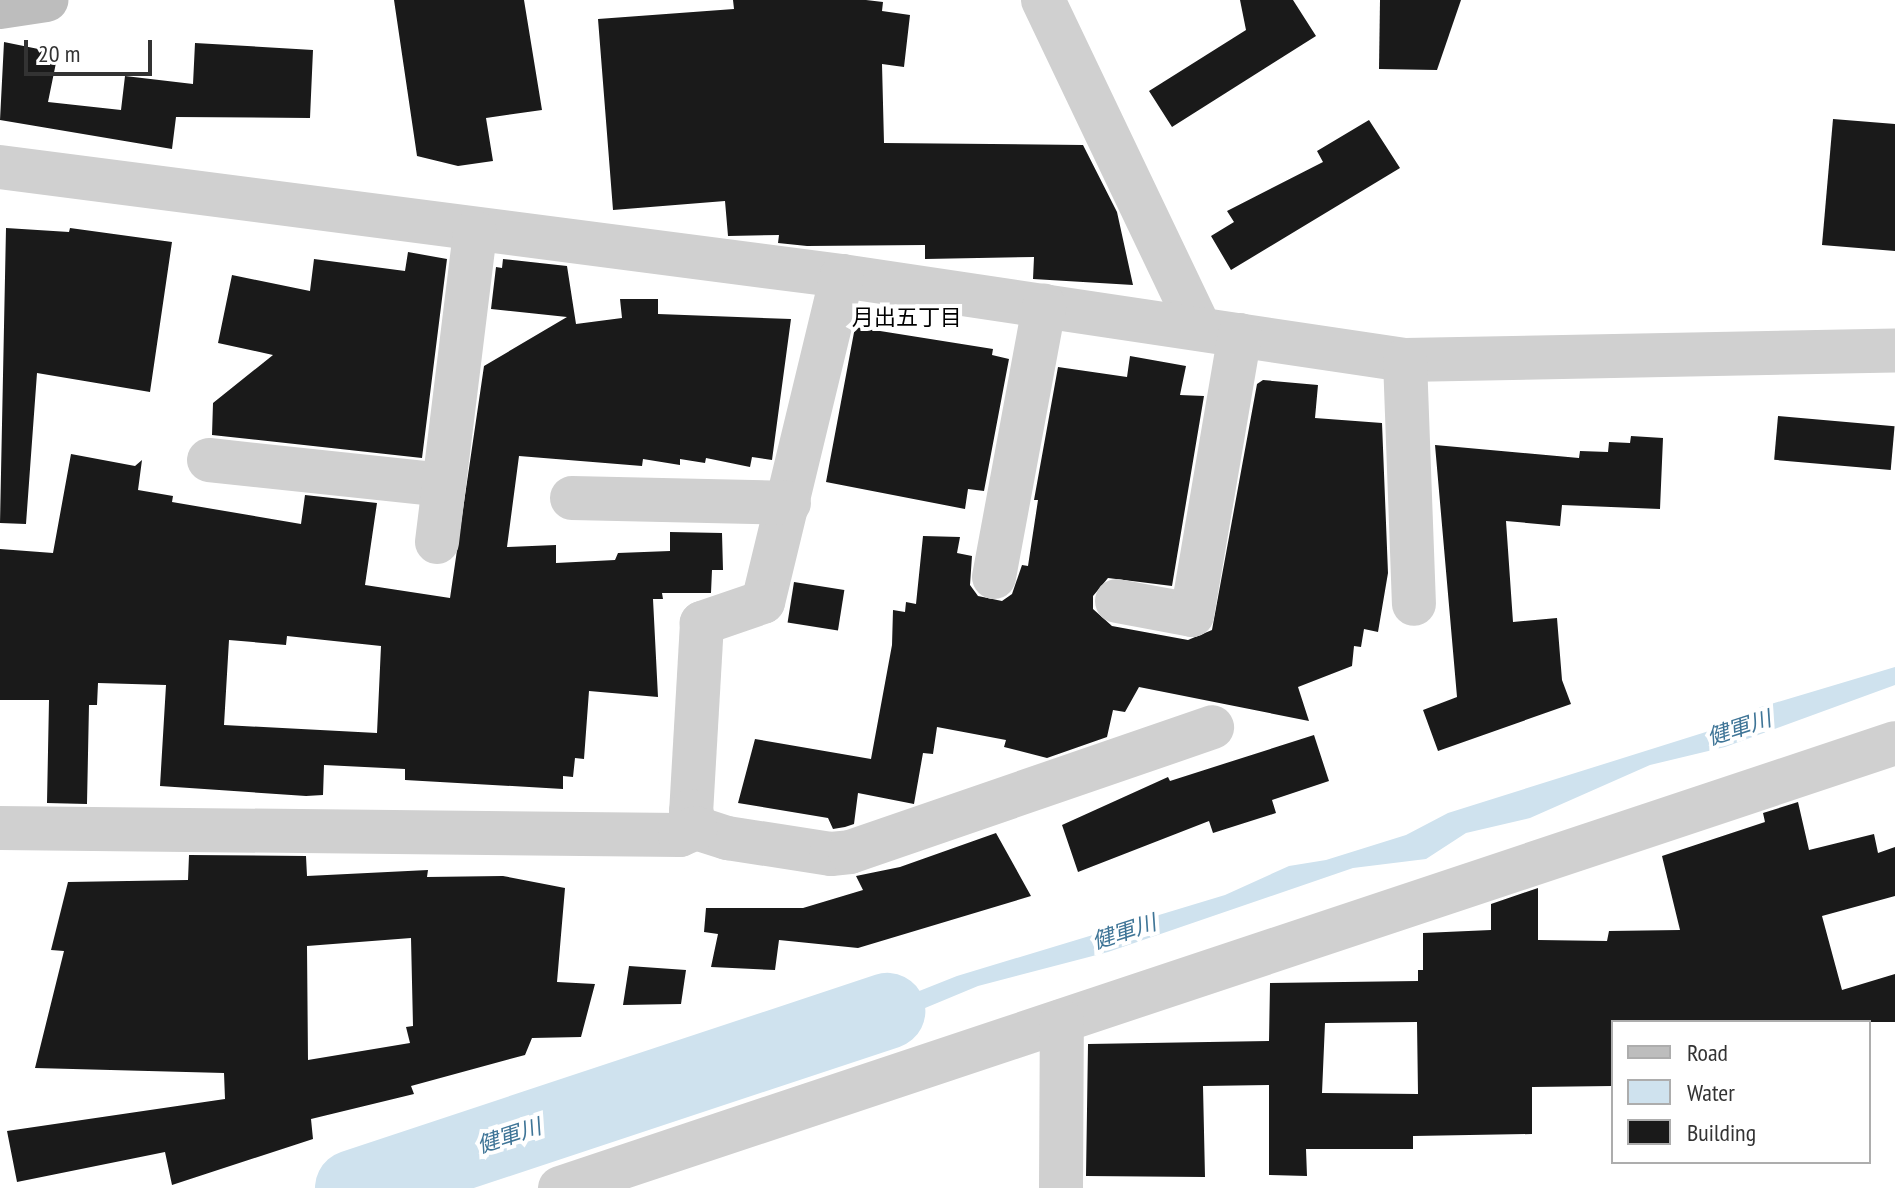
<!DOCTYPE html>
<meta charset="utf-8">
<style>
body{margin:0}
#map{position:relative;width:1895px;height:1188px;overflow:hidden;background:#fff;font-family:"PT Sans Narrow","Noto Sans JP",sans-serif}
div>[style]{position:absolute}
.water>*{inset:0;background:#cfe2ee}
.river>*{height:76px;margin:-38px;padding:0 38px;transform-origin:38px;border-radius:38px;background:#cfe2ee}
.building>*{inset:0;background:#1a1a1a;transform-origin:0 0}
.street>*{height:44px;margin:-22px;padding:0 22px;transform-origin:22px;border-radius:22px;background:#d0d0d0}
.secondary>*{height:44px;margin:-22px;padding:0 22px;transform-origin:22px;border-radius:22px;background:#bdbdbd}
span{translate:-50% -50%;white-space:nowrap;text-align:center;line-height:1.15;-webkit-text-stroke:8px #fff;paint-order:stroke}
.neighbourhood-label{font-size:22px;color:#000}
.water-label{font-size:22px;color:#3f7597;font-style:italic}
.legend{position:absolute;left:1611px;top:1020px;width:260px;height:144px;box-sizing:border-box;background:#fff;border:2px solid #adadad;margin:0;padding:10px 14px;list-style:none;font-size:24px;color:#333}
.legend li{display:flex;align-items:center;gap:16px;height:40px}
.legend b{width:40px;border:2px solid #adadad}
.scale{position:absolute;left:24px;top:40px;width:128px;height:36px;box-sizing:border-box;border:4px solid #333;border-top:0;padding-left:10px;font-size:24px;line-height:28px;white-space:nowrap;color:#333;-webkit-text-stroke:6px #fff;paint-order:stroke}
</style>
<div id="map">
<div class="water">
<div style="clip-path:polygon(1895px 667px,1895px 685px,1725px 747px,1650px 765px,1530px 818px,1466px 833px,1426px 859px,1353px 868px,1108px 952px,978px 986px,877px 1028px,805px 1048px,790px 1071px,699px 1099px,690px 1082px,957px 976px,1225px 895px,1289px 866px,1326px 860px,1406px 835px,1448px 813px,1709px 731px,1741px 713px)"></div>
</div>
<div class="river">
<div style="left:353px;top:1188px;width:563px;rotate:-18.34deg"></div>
</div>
<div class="building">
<div style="clip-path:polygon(394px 0,524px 0,542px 110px,486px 118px,493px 161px,458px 166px,417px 156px)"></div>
<div style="clip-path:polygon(733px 0,866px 0,883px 2px,882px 11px,910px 15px,904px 67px,882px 64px,884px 143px,1083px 145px,1117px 212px,1133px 285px,1033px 279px,1034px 257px,925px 259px,925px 245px,807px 246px,778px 243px,779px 235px,728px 236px,725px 201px,613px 210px,598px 19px,734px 9px)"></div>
<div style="clip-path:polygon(1240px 0,1293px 0,1316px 36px,1172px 127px,1149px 91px,1246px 30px)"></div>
<div style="clip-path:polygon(1380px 0,1461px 0,1437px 70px,1379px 69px)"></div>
<div style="clip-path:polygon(4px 42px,58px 53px,48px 102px,121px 110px,125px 76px,193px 84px,195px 43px,313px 50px,310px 118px,176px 117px,172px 149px,0 120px)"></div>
<div style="clip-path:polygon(1833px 119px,1895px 124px,1895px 251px,1822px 245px)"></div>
<div style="clip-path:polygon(1369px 120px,1400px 168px,1231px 270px,1211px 236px,1234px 222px,1227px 211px,1323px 162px,1317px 151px)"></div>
<div style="clip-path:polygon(6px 228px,69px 232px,70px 228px,172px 242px,150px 392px,37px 373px,26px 524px,0 523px)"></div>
<div style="clip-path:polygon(408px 252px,447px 259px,422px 458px,212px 435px,213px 403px,273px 355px,218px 343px,232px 275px,310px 291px,314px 259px,405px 271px)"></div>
<div style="clip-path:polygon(evenodd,503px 259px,567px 266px,576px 324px,622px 318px,620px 299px,658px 299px,658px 314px,791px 319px,772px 460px,752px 457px,750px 467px,706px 458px,705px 463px,680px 459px,680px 465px,643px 459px,642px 466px,519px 456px,507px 547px,556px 545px,556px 563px,615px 560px,618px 553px,670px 551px,670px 532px,722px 533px,723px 570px,712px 570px,711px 593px,662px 593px,663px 599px,653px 599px,658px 697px,589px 691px,584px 759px,575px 758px,573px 777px,563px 776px,563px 789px,405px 780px,405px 769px,324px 765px,323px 795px,306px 796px,160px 786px,166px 685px,98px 683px,97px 705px,89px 705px,87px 804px,47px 803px,49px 700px,0 700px,0 549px,53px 553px,71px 454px,135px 466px,142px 460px,138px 490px,173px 496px,172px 502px,301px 524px,305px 495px,377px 503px,365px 585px,450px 598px,484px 366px,567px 317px,491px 309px,496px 267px,502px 268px,503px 259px,287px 636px,381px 646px,377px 733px,224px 725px,229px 640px,286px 645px,287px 636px)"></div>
<div style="clip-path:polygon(855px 327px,993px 349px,992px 355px,1009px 359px,984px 491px,968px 489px,965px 509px,826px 482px)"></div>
<div style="clip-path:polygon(1130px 356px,1186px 366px,1180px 395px,1204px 396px,1172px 586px,1108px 578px,1093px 596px,1093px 609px,1112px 626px,1188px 640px,1212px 630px,1257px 384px,1263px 380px,1318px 385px,1315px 418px,1382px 423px,1388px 573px,1378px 632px,1364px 629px,1361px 647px,1354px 646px,1352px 666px,1298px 687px,1309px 721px,1139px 687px,1125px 712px,1113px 710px,1107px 737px,1047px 758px,1004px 747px,1006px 740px,937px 727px,933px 754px,923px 753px,914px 804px,858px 793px,854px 824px,845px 827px,833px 829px,828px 818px,738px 803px,755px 739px,871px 759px,892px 645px,893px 610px,905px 612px,906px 602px,916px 604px,923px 536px,960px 537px,957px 553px,972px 556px,970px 585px,978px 596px,1002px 601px,1012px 594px,1022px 565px,1028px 566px,1038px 500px,1034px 500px,1058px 367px,1127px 377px)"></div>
<div style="left:1778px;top:416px;width:117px;height:44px;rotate:5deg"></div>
<div style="clip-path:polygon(1631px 436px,1663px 438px,1660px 509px,1562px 505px,1560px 526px,1506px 521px,1513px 622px,1557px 618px,1562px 680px,1571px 704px,1438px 751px,1423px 710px,1457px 697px,1435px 445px,1579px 458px,1580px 451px,1608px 452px,1609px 442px,1630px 443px)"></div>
<div style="left:794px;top:582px;width:51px;height:41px;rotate:9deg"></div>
<div style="clip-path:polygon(1314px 735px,1329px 781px,1272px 800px,1276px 813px,1213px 833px,1209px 821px,1078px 872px,1062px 825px,1168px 777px,1170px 781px)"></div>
<div style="clip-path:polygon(evenodd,1798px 802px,1809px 850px,1874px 834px,1878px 853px,1895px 847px,1895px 896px,1822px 916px,1842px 990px,1895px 974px,1895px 1022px,1613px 1022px,1613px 1086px,1532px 1087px,1532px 1134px,1413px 1136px,1413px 1149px,1306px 1149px,1307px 1176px,1269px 1175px,1269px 1085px,1203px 1086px,1205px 1177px,1086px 1176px,1088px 1044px,1269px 1041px,1270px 983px,1418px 981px,1418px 970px,1423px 970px,1423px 933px,1491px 930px,1491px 904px,1538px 888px,1538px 940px,1607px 941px,1609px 931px,1680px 930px,1662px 856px,1765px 822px,1763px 813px,1798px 802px,1417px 1022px,1418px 1094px,1322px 1093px,1325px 1023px,1417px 1022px)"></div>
<div style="clip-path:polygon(996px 833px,1031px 896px,858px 948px,779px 940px,775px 970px,711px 967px,718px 934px,704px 932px,706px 908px,803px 908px,863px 890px,856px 876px,900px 867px)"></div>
<div style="clip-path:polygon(evenodd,189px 855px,306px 856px,307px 876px,428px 870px,427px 877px,503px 876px,565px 888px,557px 982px,595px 984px,581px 1037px,532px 1038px,525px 1055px,411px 1086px,414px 1094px,311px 1119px,313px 1139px,172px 1185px,165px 1152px,17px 1182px,7px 1131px,225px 1099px,224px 1073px,35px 1068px,64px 951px,51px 950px,68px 882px,188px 880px,189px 855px,411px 938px,413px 1026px,406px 1027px,410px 1043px,308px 1060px,307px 946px,411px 938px)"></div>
<div style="clip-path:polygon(629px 966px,686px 970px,681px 1004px,623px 1005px)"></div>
</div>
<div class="street">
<div style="left:1043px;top:0;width:362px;rotate:64.5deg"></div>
<div style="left:0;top:167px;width:849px;rotate:7.38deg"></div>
<div style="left:842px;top:276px;width:569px;rotate:8.49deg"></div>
<div style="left:1405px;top:360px;width:490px;rotate:-1.1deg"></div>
<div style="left:842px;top:276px;width:335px;rotate:103.6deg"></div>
<div style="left:763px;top:602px;width:65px;rotate:161deg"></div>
<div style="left:702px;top:623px;width:188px;rotate:93.3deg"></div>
<div style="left:691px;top:811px;width:18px;rotate:74deg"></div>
<div style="left:696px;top:828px;width:33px;rotate:18deg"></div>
<div style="left:727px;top:838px;width:105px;rotate:8.7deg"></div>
<div style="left:831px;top:854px;width:19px;rotate:-6deg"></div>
<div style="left:850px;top:852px;width:383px;rotate:-19deg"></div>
<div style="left:1405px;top:360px;width:244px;rotate:87.9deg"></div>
<div style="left:209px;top:460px;width:235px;rotate:6.1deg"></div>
<div style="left:572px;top:498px;width:217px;rotate:1.3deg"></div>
<div style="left:437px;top:542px;width:312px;rotate:-83deg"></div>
<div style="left:994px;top:577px;width:276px;rotate:-79.5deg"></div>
<div style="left:1117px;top:601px;width:76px;rotate:10.6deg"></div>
<div style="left:1192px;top:615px;width:284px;rotate:-80.3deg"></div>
<div style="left:0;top:828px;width:680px;rotate:0.59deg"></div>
<div style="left:680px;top:835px;width:17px;rotate:-24deg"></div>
<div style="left:560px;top:1188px;width:1407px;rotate:-18.43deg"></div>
<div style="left:1061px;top:1188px;width:167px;rotate:-89.7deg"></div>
</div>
<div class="secondary">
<div style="left:0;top:7px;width:47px;rotate:-8.7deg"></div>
</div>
<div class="neighbourhood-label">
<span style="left:907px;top:318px">月出五丁目</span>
</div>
<div class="water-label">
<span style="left:1739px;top:728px;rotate:-18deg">健軍川</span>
<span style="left:1124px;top:932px;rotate:-18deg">健軍川</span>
<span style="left:509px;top:1136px;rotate:-18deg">健軍川</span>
</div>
<ul class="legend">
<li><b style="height:10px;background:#bdbdbd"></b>Road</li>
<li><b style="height:22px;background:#cfe2ee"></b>Water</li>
<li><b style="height:22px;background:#1a1a1a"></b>Building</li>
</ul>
<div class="scale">20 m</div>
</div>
